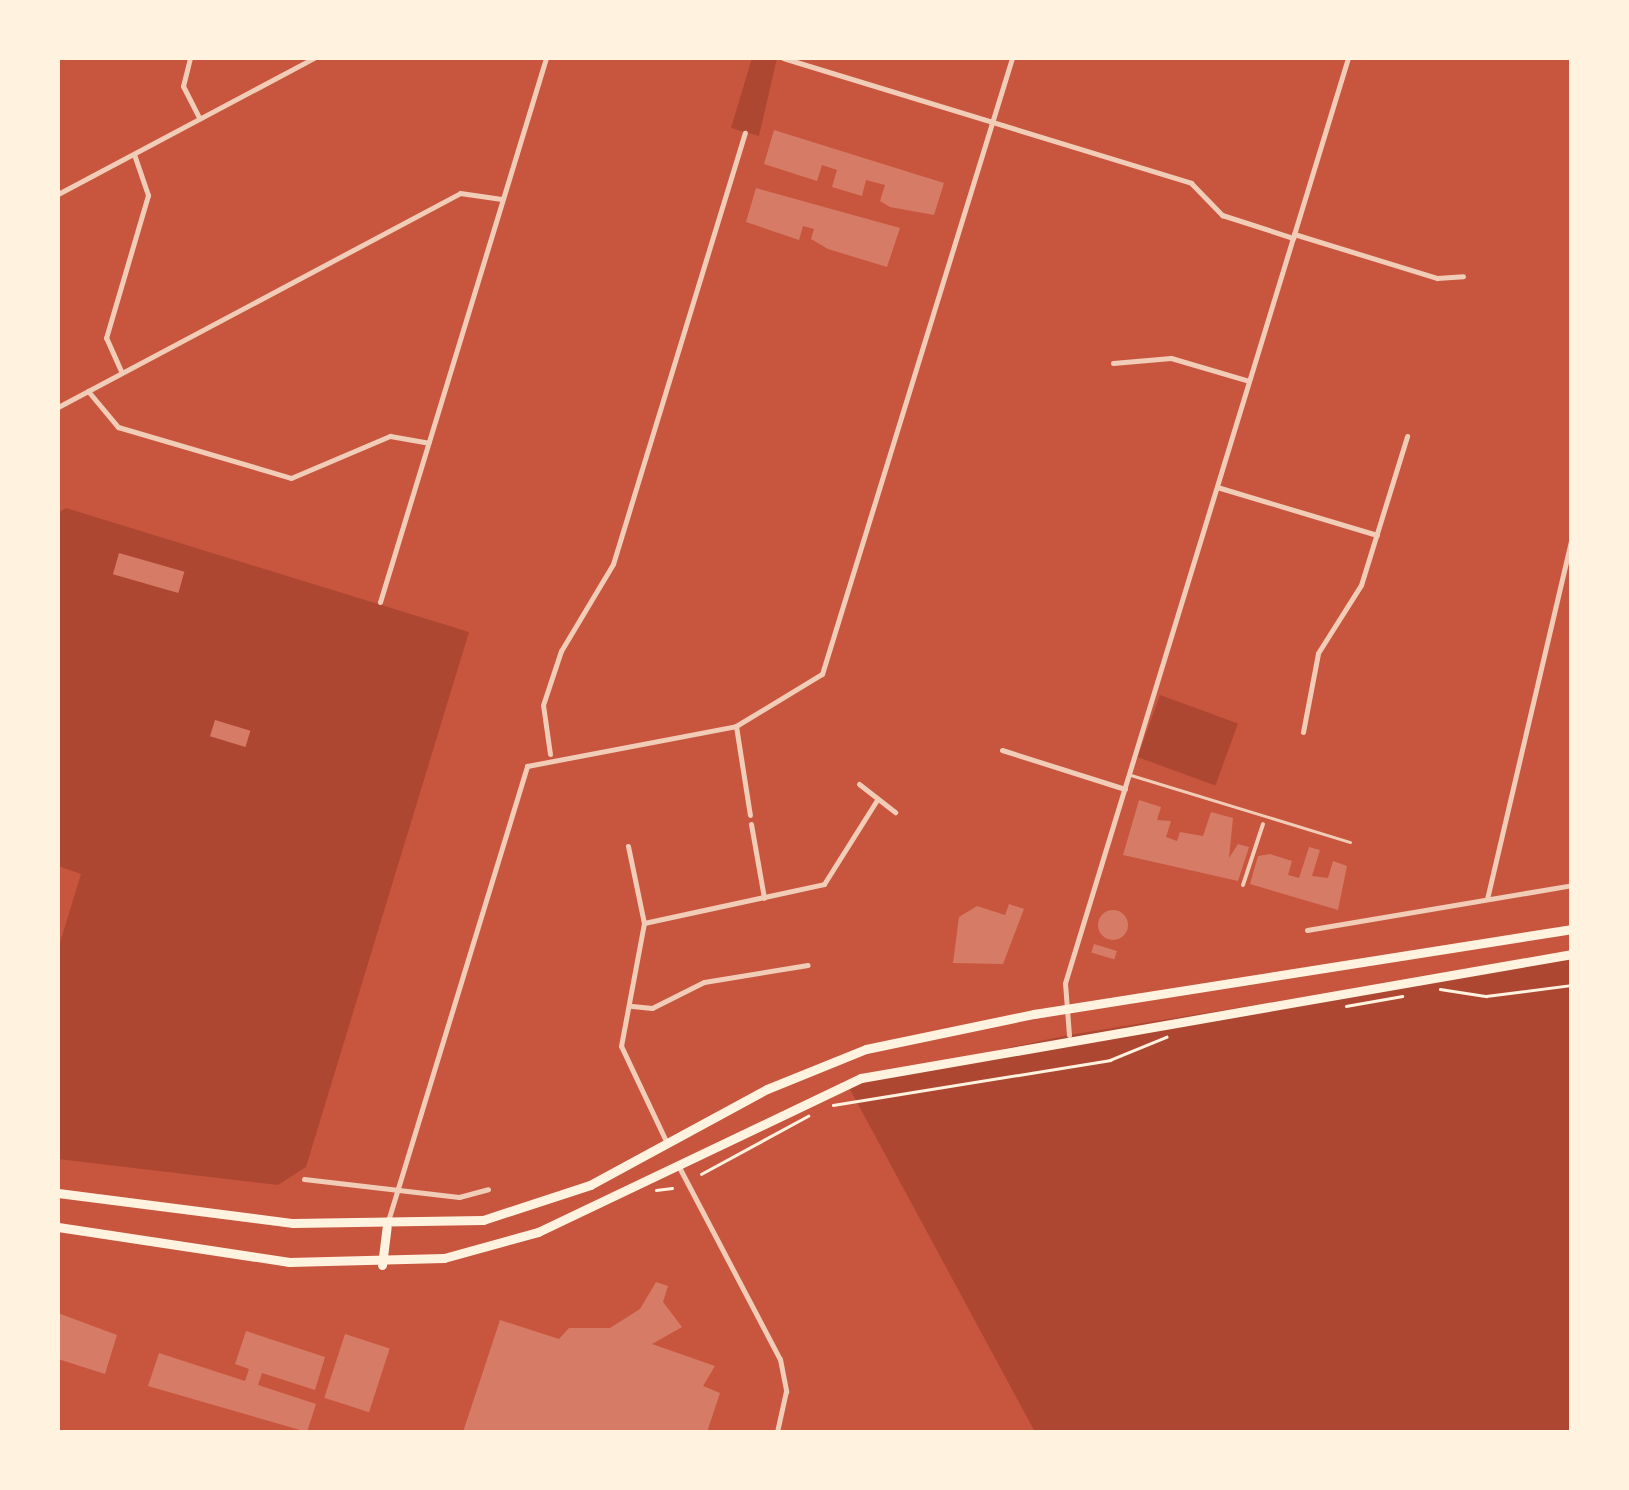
<!DOCTYPE html>
<style>
body{margin:0}
#map{position:relative;width:1629px;height:1490px;overflow:hidden;background:#c8553d;font-family:Bitter,serif}
div>[style]{position:absolute}
.green>*{inset:0;background:#ae4732;transform-origin:0 0}
.building>*{inset:0;background:#d67c66;transform-origin:0 0}
.round{border-radius:50%}
.path>*{height:2.5px;margin:-1.25px;padding:0 1.25px;transform-origin:1.25px;border-radius:1.25px;background:#fff3e0}
.service>*{height:2.5px;margin:-1.25px;padding:0 1.25px;transform-origin:1.25px;border-radius:1.25px;background:#f1ccb7}
.pedestrian>*{height:4px;margin:-2px;padding:0 2px;transform-origin:2px;border-radius:2px;background:#f1ccb7}
.minor>*{height:5px;margin:-2.5px;padding:0 2.5px;transform-origin:2.5px;border-radius:2.5px;background:#f1ccb7}
.primary>*{height:9px;margin:-4.5px;padding:0 4.5px;transform-origin:4.5px;border-radius:4.5px;background:#fff3e0}
span{translate:-50% -50%;white-space:nowrap;text-align:center;line-height:1.15;-webkit-text-stroke:10px #fff3e0;paint-order:stroke}
.frame{position:absolute;inset:0;border:60px solid #fff3e0;pointer-events:none}
</style>
<div id="map">
<div class="green">
<div style="clip-path:polygon(752px 58px,777px 58px,759px 136px,731px 128px)"></div>
<div style="clip-path:polygon(66px 508px,469px 632px,306px 1167px,278px 1185px,58px 1159px,58px 949px,81px 874px,58px 866px,58px 513px)"></div>
<div style="left:1160px;top:695px;width:83px;height:66px;rotate:20deg"></div>
<div style="clip-path:polygon(1571px 954px,1571px 1432px,1035px 1432px,846px 1082px,1069px 1035px)"></div>
</div>
<div class="building">
<div style="clip-path:polygon(774px 130px,944px 183px,934px 215px,890px 207px,880px 201px,885px 185px,866px 180px,862px 196px,832px 187px,837px 170px,822px 165px,817px 181px,764px 164px)"></div>
<div style="clip-path:polygon(756px 188px,900px 228px,887px 267px,828px 249px,811px 239px,814px 229px,803px 226px,799px 240px,746px 222px)"></div>
<div style="left:119px;top:553px;width:68px;height:22px;rotate:16deg"></div>
<div style="left:215px;top:720px;width:37px;height:17px;rotate:17deg"></div>
<div style="clip-path:polygon(1139px 800px,1161px 807px,1157px 820px,1171px 821px,1166px 837px,1177px 841px,1180px 832px,1203px 836px,1211px 812px,1233px 818px,1229px 858px,1238px 844px,1249px 847px,1238px 881px,1123px 855px)"></div>
<div style="clip-path:polygon(1309px 847px,1320px 850px,1312px 876px,1328px 878px,1333px 861px,1347px 866px,1338px 910px,1250px 884px,1258px 856px,1270px 854px,1292px 861px,1288px 875px,1299px 878px)"></div>
<div style="clip-path:polygon(1009px 904px,1024px 909px,1003px 964px,953px 963px,959px 917px,977px 906px,1005px 915px)"></div>
<div class="round" style="left:1098px;top:910px;width:30px;height:30px"></div>
<div style="left:1094px;top:944px;width:24px;height:9px;rotate:17deg"></div>
<div style="clip-path:polygon(656px 1282px,668px 1286px,663px 1302px,682px 1327px,652px 1344px,715px 1366px,703px 1386px,720px 1393px,707px 1432px,463px 1432px,500px 1320px,559px 1339px,569px 1328px,610px 1328px,640px 1309px)"></div>
<div style="clip-path:polygon(58px 1313px,117px 1335px,105px 1374px,58px 1359px)"></div>
<div style="clip-path:polygon(246px 1331px,325px 1357px,315px 1390px,262px 1373px,258px 1385px,316px 1404px,307px 1432px,148px 1386px,159px 1353px,245px 1381px,249px 1369px,235px 1364px)"></div>
<div style="left:345px;top:1334px;width:47px;height:67px;rotate:18deg"></div>
</div>
<div class="path">
<div style="left:1440px;top:989px;width:47px;rotate:8.7deg"></div>
<div style="left:1486px;top:996px;width:87px;rotate:-7.3deg"></div>
<div style="left:1346px;top:1006px;width:57px;rotate:-10.1deg"></div>
<div style="left:833px;top:1105px;width:281px;rotate:-9.2deg"></div>
<div style="left:1110px;top:1060px;width:61px;rotate:-22.3deg"></div>
<div style="left:701px;top:1174px;width:122px;rotate:-28.5deg"></div>
<div style="left:656px;top:1190px;width:16px;rotate:-7deg"></div>
</div>
<div class="service">
<div style="left:1131px;top:775px;width:229px;rotate:17deg"></div>
</div>
<div class="pedestrian">
<div style="left:1243px;top:885px;width:64px;rotate:-71.8deg"></div>
</div>
<div class="minor">
<div style="left:190px;top:58px;width:29px;rotate:104deg"></div>
<div style="left:183px;top:86px;width:36px;rotate:63deg"></div>
<div style="left:783px;top:58px;width:427px;rotate:17deg"></div>
<div style="left:1191px;top:183px;width:45px;rotate:45.9deg"></div>
<div style="left:1222px;top:215px;width:75px;rotate:17.9deg"></div>
<div style="left:58px;top:194px;width:290px;rotate:-28deg"></div>
<div style="left:1294px;top:234px;width:150px;rotate:17.1deg"></div>
<div style="left:1437px;top:278px;width:26px;rotate:-4deg"></div>
<div style="left:1113px;top:363px;width:58px;rotate:-4.9deg"></div>
<div style="left:1171px;top:358px;width:81px;rotate:16.4deg"></div>
<div style="left:121px;top:371px;width:36px;rotate:-114deg"></div>
<div style="left:106px;top:338px;width:149px;rotate:-73.6deg"></div>
<div style="left:148px;top:195px;width:43px;rotate:-108.9deg"></div>
<div style="left:88px;top:391px;width:47px;rotate:50.2deg"></div>
<div style="left:118px;top:427px;width:180px;rotate:16.4deg"></div>
<div style="left:291px;top:478px;width:108px;rotate:-23deg"></div>
<div style="left:390px;top:436px;width:39px;rotate:10deg"></div>
<div style="left:58px;top:407px;width:455px;rotate:-28deg"></div>
<div style="left:460px;top:193px;width:42px;rotate:8.1deg"></div>
<div style="left:1217px;top:487px;width:167px;rotate:16.7deg"></div>
<div style="left:380px;top:602px;width:569px;rotate:-73.03deg"></div>
<div style="left:736px;top:726px;width:90px;rotate:81.1deg"></div>
<div style="left:1303px;top:732px;width:80px;rotate:-79.2deg"></div>
<div style="left:1318px;top:653px;width:80px;rotate:-57.7deg"></div>
<div style="left:1361px;top:585px;width:156px;rotate:-72.8deg"></div>
<div style="left:1002px;top:750px;width:129px;rotate:17.6deg"></div>
<div style="left:550px;top:754px;width:49px;rotate:-98.1deg"></div>
<div style="left:543px;top:705px;width:57px;rotate:-71.6deg"></div>
<div style="left:561px;top:651px;width:101px;rotate:-59.1deg"></div>
<div style="left:613px;top:564px;width:451px;rotate:-73deg"></div>
<div style="left:859px;top:784px;width:46px;rotate:37.9deg"></div>
<div style="left:751px;top:824px;width:75px;rotate:80deg"></div>
<div style="left:628px;top:846px;width:79px;rotate:78.3deg"></div>
<div style="left:1487px;top:899px;width:372px;rotate:-76.8deg"></div>
<div style="left:1307px;top:930px;width:269px;rotate:-9.6deg"></div>
<div style="left:632px;top:1006px;width:20px;rotate:6deg"></div>
<div style="left:652px;top:1008px;width:58px;rotate:-26.6deg"></div>
<div style="left:704px;top:982px;width:105px;rotate:-9.3deg"></div>
<div style="left:1069px;top:1035px;width:52px;rotate:-94.4deg"></div>
<div style="left:1065px;top:983px;width:967px;rotate:-72.99deg"></div>
<div style="left:666px;top:1141px;width:105px;rotate:-115.3deg"></div>
<div style="left:621px;top:1046px;width:125px;rotate:-79.4deg"></div>
<div style="left:644px;top:923px;width:184px;rotate:-12.2deg"></div>
<div style="left:824px;top:884px;width:99px;rotate:-57.8deg"></div>
<div style="left:679px;top:1167px;width:217px;rotate:62.3deg"></div>
<div style="left:780px;top:1359px;width:33px;rotate:79deg"></div>
<div style="left:786px;top:1391px;width:42px;rotate:102.4deg"></div>
<div style="left:304px;top:1179px;width:156px;rotate:6.6deg"></div>
<div style="left:459px;top:1197px;width:30px;rotate:-15deg"></div>
<div style="left:388px;top:1221px;width:476px;rotate:-73deg"></div>
<div style="left:527px;top:766px;width:213px;rotate:-10.8deg"></div>
<div style="left:736px;top:726px;width:100px;rotate:-31.2deg"></div>
<div style="left:822px;top:674px;width:645px;rotate:-72.86deg"></div>
</div>
<div class="primary">
<div style="left:58px;top:1193px;width:237px;rotate:7.3deg"></div>
<div style="left:293px;top:1223px;width:190px;rotate:-0.9deg"></div>
<div style="left:483px;top:1220px;width:113px;rotate:-18.1deg"></div>
<div style="left:590px;top:1185px;width:201px;rotate:-28.5deg"></div>
<div style="left:767px;top:1089px;width:107px;rotate:-22deg"></div>
<div style="left:866px;top:1049px;width:172px;rotate:-11.8deg"></div>
<div style="left:1034px;top:1014px;width:545px;rotate:-8.98deg"></div>
<div style="left:58px;top:1227px;width:234px;rotate:8.6deg"></div>
<div style="left:289px;top:1262px;width:155px;rotate:-1.5deg"></div>
<div style="left:444px;top:1258px;width:98px;rotate:-15.5deg"></div>
<div style="left:538px;top:1232px;width:358px;rotate:-25.5deg"></div>
<div style="left:861px;top:1078px;width:722px;rotate:-9.89deg"></div>
<div style="left:382px;top:1265px;width:38px;rotate:-83deg"></div>
</div>
<div class="frame"></div>
</div>
